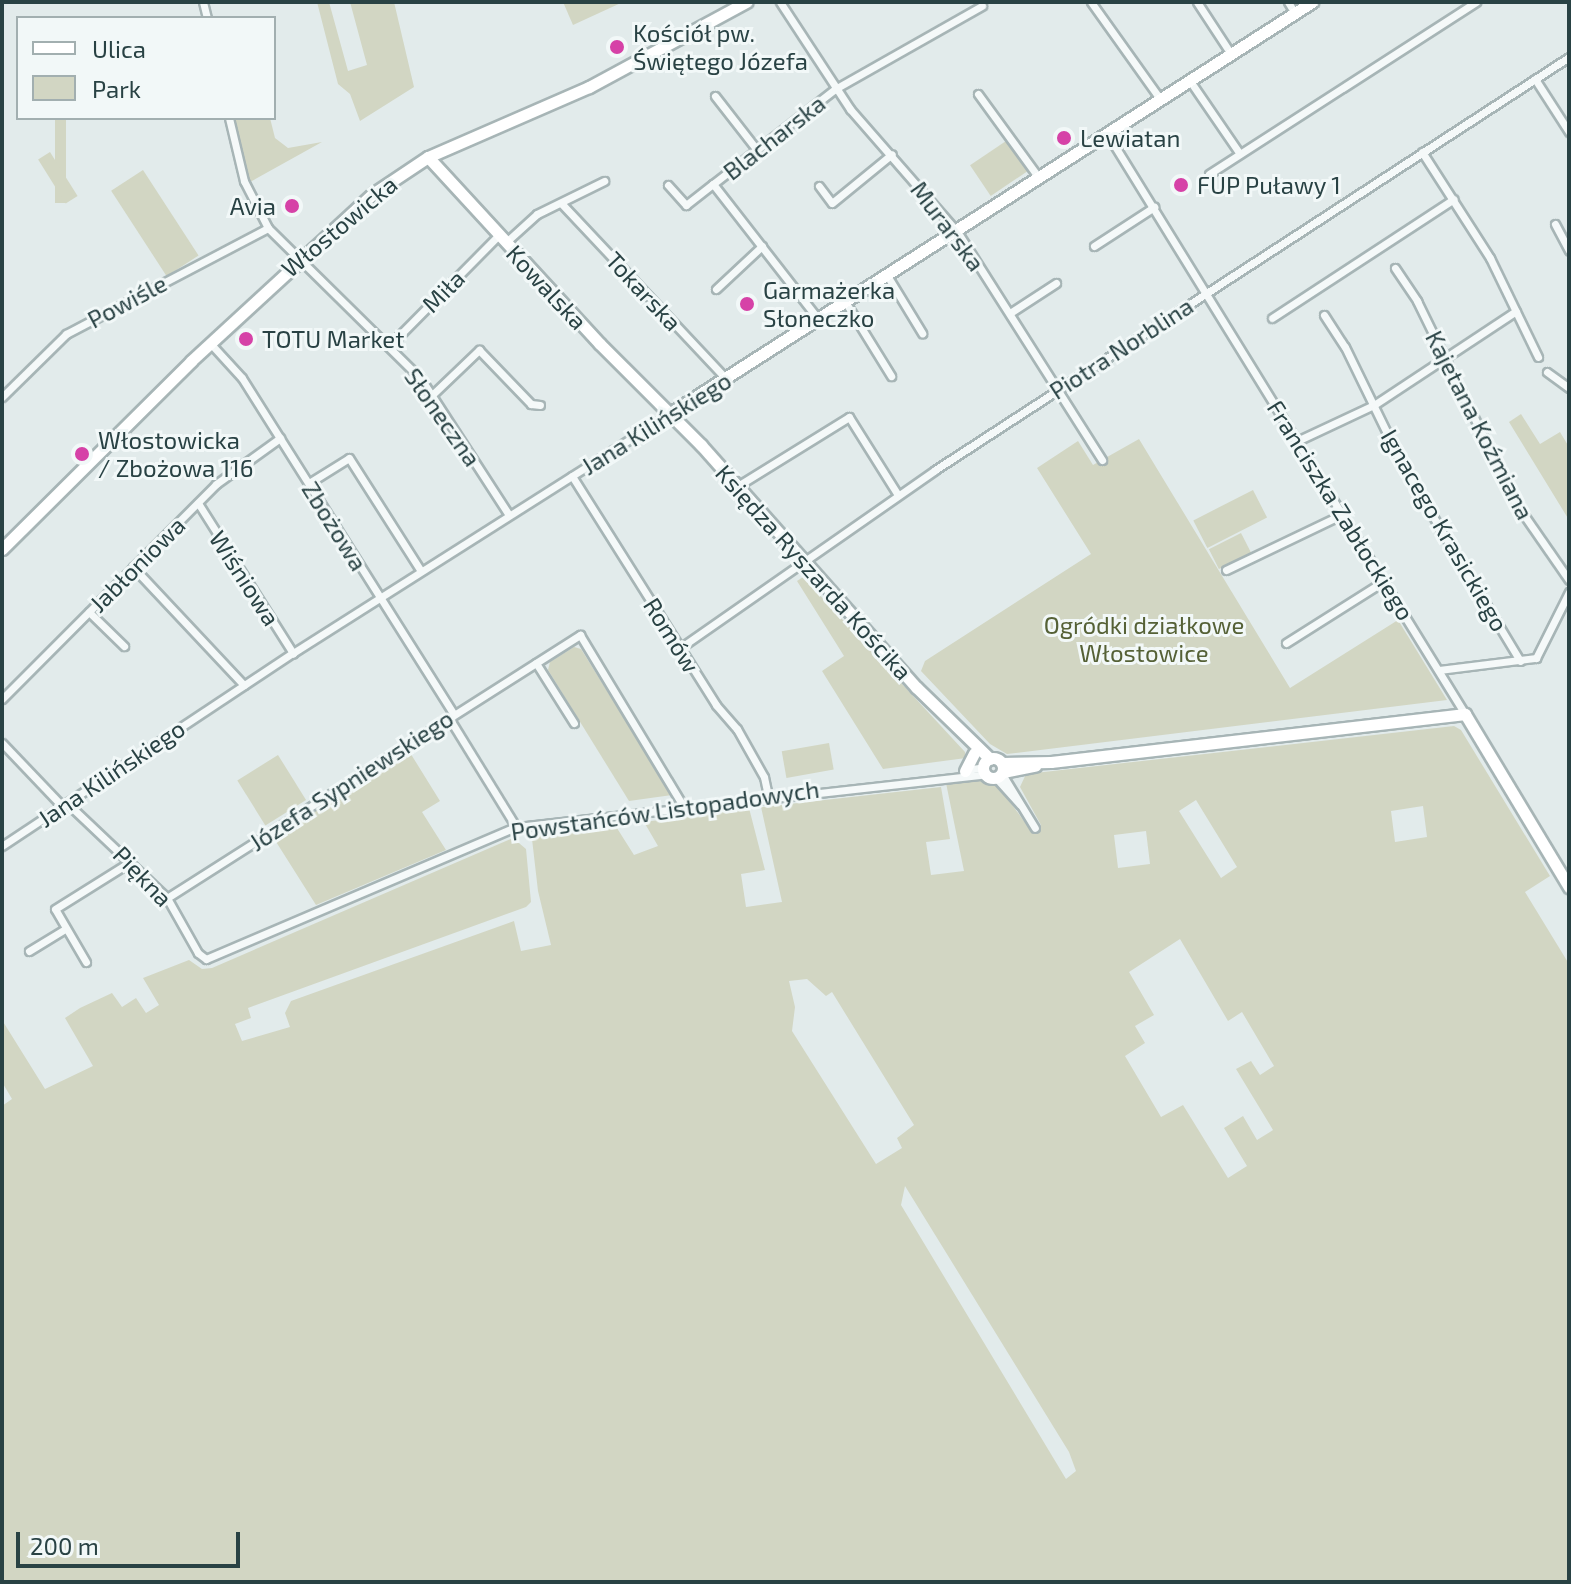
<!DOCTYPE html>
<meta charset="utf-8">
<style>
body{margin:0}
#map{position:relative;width:1571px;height:1584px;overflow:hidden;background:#e2ebeb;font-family:"Exo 2",sans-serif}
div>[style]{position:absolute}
.green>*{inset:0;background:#d2d6c3;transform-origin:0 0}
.roads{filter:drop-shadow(2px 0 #a7b5b6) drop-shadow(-2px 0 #a7b5b6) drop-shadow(0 2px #a7b5b6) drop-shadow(0 -2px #a7b5b6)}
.street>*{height:7px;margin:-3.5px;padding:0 3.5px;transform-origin:3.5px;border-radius:3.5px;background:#f5f9f9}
.secondary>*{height:11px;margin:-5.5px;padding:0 5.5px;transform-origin:5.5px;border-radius:5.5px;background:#fff}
.secondary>.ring{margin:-5.5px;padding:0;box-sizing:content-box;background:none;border:11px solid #fff;border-radius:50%}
.dots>*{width:22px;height:22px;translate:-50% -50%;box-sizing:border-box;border:4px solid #f2f8f8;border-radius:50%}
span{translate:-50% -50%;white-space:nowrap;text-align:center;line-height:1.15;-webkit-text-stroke:6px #f2f8f8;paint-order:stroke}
.poi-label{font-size:24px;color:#294244}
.left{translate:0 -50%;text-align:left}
.right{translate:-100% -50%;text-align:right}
.street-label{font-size:24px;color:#294244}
.park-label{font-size:24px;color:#556136}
.frame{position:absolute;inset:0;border:4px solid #294244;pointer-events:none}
.legend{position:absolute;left:16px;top:16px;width:260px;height:104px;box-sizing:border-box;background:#f2f8f8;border:2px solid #a2afb0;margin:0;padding:10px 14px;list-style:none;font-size:24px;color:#294244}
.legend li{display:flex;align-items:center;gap:16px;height:40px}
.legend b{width:40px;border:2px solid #a2afb0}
.scale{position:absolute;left:16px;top:1532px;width:224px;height:36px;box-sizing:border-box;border:4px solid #294244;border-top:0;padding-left:10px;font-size:24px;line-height:28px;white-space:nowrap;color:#294244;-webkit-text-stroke:6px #f2f8f8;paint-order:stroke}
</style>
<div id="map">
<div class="green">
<div style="clip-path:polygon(317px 2px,329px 2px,348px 71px,367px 65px,350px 2px,394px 2px,414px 87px,360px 121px,350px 94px,338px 84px)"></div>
<div style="clip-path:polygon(563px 2px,623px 2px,573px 25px)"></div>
<div style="left:55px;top:118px;width:11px;height:85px"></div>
<div style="clip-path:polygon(234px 118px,270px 118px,275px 138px,288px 148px,322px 142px,250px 182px)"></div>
<div style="left:1009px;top:139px;width:37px;height:47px;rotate:56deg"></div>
<div style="left:50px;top:152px;width:52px;height:14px;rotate:58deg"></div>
<div style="left:143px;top:170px;width:102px;height:38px;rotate:57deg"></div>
<div style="clip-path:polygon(1521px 414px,1540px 444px,1560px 432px,1569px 447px,1569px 520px,1509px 422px)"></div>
<div style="clip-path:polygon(1139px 439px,1290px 688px,1398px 620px,1447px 700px,1007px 754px,990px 744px,921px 671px,925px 661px,1091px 554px,1037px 468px,1078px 441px,1093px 465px)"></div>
<div style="left:1253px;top:490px;width:31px;height:67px;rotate:63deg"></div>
<div style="left:1241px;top:533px;width:22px;height:36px;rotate:63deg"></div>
<div style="clip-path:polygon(803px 577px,965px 752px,966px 758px,883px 769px,822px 671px,844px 656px,797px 581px)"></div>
<div style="clip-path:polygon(574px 647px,581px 649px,672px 795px,629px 801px,548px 670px,550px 662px)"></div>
<div style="clip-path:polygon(evenodd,1454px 726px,1461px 730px,1550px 876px,1525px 892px,1569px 964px,1569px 1582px,2px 1582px,2px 1106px,12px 1099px,2px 1082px,2px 1020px,45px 1089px,93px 1066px,65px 1018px,80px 1008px,112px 993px,122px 1007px,136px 998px,146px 1013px,159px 1005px,143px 978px,189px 960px,202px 969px,212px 968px,513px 838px,526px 849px,531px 902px,526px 907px,248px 1008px,251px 1018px,235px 1024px,242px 1041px,290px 1027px,285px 1013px,291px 1001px,514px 921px,521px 951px,551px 945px,538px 891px,532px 839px,537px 835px,615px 825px,634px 855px,658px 846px,644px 822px,749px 808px,765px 870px,741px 874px,746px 907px,782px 902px,761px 807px,941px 787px,950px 839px,926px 842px,931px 875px,964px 871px,946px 783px,981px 779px,998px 785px,1031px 831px,1041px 825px,1020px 787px,1026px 774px,1454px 726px,1196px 800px,1237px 867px,1221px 878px,1179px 811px,1196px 800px,1454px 726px,1423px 806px,1427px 837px,1395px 842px,1391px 811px,1423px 806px,1454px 726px,1146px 831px,1150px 864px,1118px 868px,1114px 835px,1146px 831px,1454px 726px,1180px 939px,1228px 1021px,1242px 1012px,1274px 1066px,1260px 1075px,1251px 1061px,1236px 1069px,1273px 1130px,1257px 1140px,1243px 1116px,1224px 1128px,1247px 1166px,1228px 1178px,1183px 1105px,1161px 1117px,1125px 1056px,1145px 1043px,1135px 1026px,1154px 1015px,1129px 972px,1180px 939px,1454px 726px,807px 979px,826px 996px,832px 992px,914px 1125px,897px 1138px,902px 1148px,876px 1164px,792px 1031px,795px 1007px,789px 981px,807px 979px,1454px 726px,905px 1186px,1069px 1452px,1076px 1471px,1066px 1479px,901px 1205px,905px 1186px)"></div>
<div style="left:829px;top:743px;width:27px;height:48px;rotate:80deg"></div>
<div style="clip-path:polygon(409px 751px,440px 801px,422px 812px,446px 850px,316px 905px,273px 837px)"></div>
<div style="left:278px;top:755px;width:53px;height:48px;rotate:58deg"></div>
</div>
<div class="roads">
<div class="street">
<div style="left:203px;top:2px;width:16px;rotate:76deg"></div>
<div style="left:780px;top:2px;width:128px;rotate:56.8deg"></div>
<div style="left:850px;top:109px;width:164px;rotate:48.9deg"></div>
<div style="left:958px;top:233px;width:269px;rotate:57.6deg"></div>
<div style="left:1091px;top:2px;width:120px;rotate:54.5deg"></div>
<div style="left:1197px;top:2px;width:62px;rotate:56.8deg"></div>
<div style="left:1288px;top:2px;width:13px;rotate:58deg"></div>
<div style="left:1535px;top:79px;width:63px;rotate:57.3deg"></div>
<div style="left:1190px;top:81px;width:88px;rotate:55.6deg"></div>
<div style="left:978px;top:94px;width:104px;rotate:54deg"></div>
<div style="left:715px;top:96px;width:68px;rotate:52.1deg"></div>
<div style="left:229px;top:118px;width:65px;rotate:76.6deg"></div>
<div style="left:244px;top:181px;width:53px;rotate:62.9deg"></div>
<div style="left:268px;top:228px;width:215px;rotate:44.6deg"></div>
<div style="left:421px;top:379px;width:162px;rotate:57.1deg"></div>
<div style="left:1108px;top:135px;width:680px;rotate:58.34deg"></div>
<div style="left:1422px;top:152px;width:126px;rotate:57.3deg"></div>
<div style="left:1490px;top:258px;width:110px;rotate:64.1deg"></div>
<div style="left:1209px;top:174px;width:318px;rotate:-32.8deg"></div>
<div style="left:713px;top:184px;width:155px;rotate:-37.9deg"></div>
<div style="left:835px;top:89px;width:169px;rotate:-29.5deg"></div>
<div style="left:668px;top:185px;width:27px;rotate:48deg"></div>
<div style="left:686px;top:205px;width:34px;rotate:-38deg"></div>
<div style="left:713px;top:184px;width:172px;rotate:52.1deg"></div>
<div style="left:819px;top:186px;width:21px;rotate:53deg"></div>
<div style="left:832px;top:203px;width:77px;rotate:-39.2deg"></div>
<div style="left:561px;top:203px;width:241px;rotate:46.8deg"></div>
<div style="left:1555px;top:224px;width:30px;rotate:62deg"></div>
<div style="left:505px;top:243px;width:43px;rotate:-42.2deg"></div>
<div style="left:537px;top:214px;width:75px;rotate:-26.2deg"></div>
<div style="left:1094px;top:246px;width:72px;rotate:-33deg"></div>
<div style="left:1395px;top:268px;width:40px;rotate:56deg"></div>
<div style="left:1417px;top:301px;width:227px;rotate:63.9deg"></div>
<div style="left:1517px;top:505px;width:91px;rotate:55.3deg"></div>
<div style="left:888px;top:277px;width:66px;rotate:58.7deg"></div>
<div style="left:716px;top:289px;width:63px;rotate:-43.1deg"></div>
<div style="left:846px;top:303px;width:86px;rotate:58.3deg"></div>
<div style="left:1010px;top:313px;width:55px;rotate:-33.1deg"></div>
<div style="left:1324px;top:315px;width:38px;rotate:57deg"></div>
<div style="left:1345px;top:347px;width:137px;rotate:64deg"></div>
<div style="left:1405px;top:470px;width:223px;rotate:58.9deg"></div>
<div style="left:1272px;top:318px;width:217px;rotate:-33.2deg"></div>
<div style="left:210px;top:343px;width:47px;rotate:47.6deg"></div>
<div style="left:242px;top:378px;width:397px;rotate:57.8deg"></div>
<div style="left:389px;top:346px;width:155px;rotate:-45.3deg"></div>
<div style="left:1547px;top:372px;width:27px;rotate:36deg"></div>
<div style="left:433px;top:394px;width:64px;rotate:-43.7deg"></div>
<div style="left:479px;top:350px;width:75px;rotate:46.1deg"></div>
<div style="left:531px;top:404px;width:9px;rotate:6deg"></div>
<div style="left:2px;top:397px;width:90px;rotate:-44.5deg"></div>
<div style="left:66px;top:334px;width:228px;rotate:-27.7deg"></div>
<div style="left:1297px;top:441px;width:85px;rotate:-25.1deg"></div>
<div style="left:1374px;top:405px;width:170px;rotate:-33.5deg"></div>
<div style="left:572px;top:476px;width:271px;rotate:57.8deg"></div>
<div style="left:716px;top:705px;width:32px;rotate:49deg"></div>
<div style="left:737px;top:729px;width:55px;rotate:60.6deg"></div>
<div style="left:764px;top:777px;width:19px;rotate:78deg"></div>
<div style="left:309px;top:483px;width:47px;rotate:-32deg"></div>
<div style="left:349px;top:458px;width:134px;rotate:57.5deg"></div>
<div style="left:736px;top:487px;width:133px;rotate:-31.8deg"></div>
<div style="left:849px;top:417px;width:92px;rotate:57.9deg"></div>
<div style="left:198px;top:503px;width:178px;rotate:57.7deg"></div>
<div style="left:133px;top:567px;width:162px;rotate:46.8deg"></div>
<div style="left:1226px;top:570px;width:130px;rotate:-25.6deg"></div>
<div style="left:89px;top:612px;width:49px;rotate:44.2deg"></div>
<div style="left:1286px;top:643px;width:116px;rotate:-32.3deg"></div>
<div style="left:680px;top:648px;width:311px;rotate:-34.9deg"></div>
<div style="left:935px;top:470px;width:757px;rotate:-33.08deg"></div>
<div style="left:536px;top:663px;width:71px;rotate:57.7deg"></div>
<div style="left:1439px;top:670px;width:98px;rotate:-7.1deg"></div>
<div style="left:1536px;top:658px;width:74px;rotate:-63.4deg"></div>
<div style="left:2px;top:699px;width:303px;rotate:-45.1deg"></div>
<div style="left:216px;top:484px;width:79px;rotate:-35.7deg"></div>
<div style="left:449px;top:718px;width:128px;rotate:58.4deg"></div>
<div style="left:2px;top:743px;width:87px;rotate:46.4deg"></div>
<div style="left:966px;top:770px;width:18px;rotate:-9deg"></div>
<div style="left:1002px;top:774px;width:63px;rotate:58.6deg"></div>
<div style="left:996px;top:778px;width:36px;rotate:48deg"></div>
<div style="left:67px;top:803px;width:138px;rotate:43.5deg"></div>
<div style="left:167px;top:898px;width:63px;rotate:60.6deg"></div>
<div style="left:198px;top:953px;width:10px;rotate:37deg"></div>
<div style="left:206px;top:959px;width:337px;rotate:-23.1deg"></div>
<div style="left:516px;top:827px;width:472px;rotate:-6.4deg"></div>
<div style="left:2px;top:846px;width:349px;rotate:-33.6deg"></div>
<div style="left:293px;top:653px;width:446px;rotate:-32.4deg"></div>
<div style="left:167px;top:898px;width:490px;rotate:-32.5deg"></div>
<div style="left:580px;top:635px;width:200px;rotate:58.9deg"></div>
<div style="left:29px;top:951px;width:42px;rotate:-31.4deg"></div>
<div style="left:86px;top:962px;width:61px;rotate:-120.3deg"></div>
<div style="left:55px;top:909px;width:89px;rotate:-32.1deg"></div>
</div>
<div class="secondary">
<div style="left:428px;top:157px;width:254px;rotate:47.4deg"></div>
<div style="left:600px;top:344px;width:143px;rotate:45deg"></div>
<div style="left:701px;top:445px;width:324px;rotate:48.4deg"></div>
<div style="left:916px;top:687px;width:103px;rotate:44.2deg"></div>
<div style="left:669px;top:414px;width:764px;rotate:-32.65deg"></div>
<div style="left:2px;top:549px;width:267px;rotate:-44.8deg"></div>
<div style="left:191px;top:361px;width:248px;rotate:-42.6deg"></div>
<div style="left:374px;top:193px;width:65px;rotate:-33.7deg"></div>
<div style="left:428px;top:157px;width:176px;rotate:-23.5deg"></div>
<div style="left:589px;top:87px;width:179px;rotate:-28.4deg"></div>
<div class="ring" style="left:983px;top:758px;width:9px;height:9px"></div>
<div style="left:1002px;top:763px;width:49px;rotate:-1.2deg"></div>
<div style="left:1051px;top:762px;width:417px;rotate:-6.6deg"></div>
<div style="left:1465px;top:714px;width:202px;rotate:59deg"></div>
<div style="left:965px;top:771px;width:20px;rotate:-63deg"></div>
<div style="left:1003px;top:772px;width:33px;rotate:-11deg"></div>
</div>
</div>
<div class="dots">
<div style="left:617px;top:47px;background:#d642a7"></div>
<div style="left:1064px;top:138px;background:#d642a7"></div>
<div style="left:1181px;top:185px;background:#d642a7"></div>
<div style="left:292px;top:206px;background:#d642a7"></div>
<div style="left:747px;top:304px;background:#d642a7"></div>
<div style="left:246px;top:339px;background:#d642a7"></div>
<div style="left:82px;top:454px;background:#d642a7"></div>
</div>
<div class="poi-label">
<span class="left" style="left:633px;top:47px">Kościół pw.<br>Świętego Józefa</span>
<span class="left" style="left:1080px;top:138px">Lewiatan</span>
<span class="left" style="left:1197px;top:185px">FUP Puławy 1</span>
<span class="right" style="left:276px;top:206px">Avia</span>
<span class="left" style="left:763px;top:304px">Garmażerka<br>Słoneczko</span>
<span class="left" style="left:262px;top:339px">TOTU Market</span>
<span class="left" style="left:98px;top:454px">Włostowicka<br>/ Zbożowa 116</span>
</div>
<div class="street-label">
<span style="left:774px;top:137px;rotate:-38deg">Blacharska</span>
<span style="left:339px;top:226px;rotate:-40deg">Włostowicka</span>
<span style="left:948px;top:226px;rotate:53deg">Murarska</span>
<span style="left:547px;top:287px;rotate:47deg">Kowalska</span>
<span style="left:443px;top:291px;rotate:-45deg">Miła</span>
<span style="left:644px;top:291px;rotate:47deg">Tokarska</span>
<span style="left:127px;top:301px;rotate:-28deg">Powiśle</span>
<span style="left:1121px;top:348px;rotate:-33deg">Piotra Norblina</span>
<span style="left:443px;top:417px;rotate:55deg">Słoneczna</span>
<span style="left:656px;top:423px;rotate:-32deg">Jana Kilińskiego</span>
<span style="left:1480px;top:425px;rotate:63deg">Kajetana Koźmiana</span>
<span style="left:1341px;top:510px;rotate:58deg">Franciszka Zabłockiego</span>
<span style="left:335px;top:526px;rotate:58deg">Zbożowa</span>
<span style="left:1445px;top:530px;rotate:60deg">Ignacego Krasickiego</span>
<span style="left:137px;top:564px;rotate:-45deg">Jabłoniowa</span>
<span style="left:814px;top:572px;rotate:48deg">Księdza Ryszarda Kościka</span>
<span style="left:245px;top:578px;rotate:57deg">Wiśniowa</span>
<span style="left:672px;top:635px;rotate:58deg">Romów</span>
<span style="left:111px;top:773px;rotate:-34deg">Jana Kilińskiego</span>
<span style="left:351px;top:780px;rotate:-33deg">Józefa Sypniewskiego</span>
<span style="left:665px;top:810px;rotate:-8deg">Powstańców Listopadowych</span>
<span style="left:143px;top:876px;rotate:46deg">Piękna</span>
</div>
<div class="park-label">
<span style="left:1144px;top:639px">Ogródki działkowe<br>Włostowice</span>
</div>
<div class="frame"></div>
<ul class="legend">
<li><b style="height:10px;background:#fff"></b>Ulica</li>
<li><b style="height:22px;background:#d2d6c3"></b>Park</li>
</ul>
<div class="scale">200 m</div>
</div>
